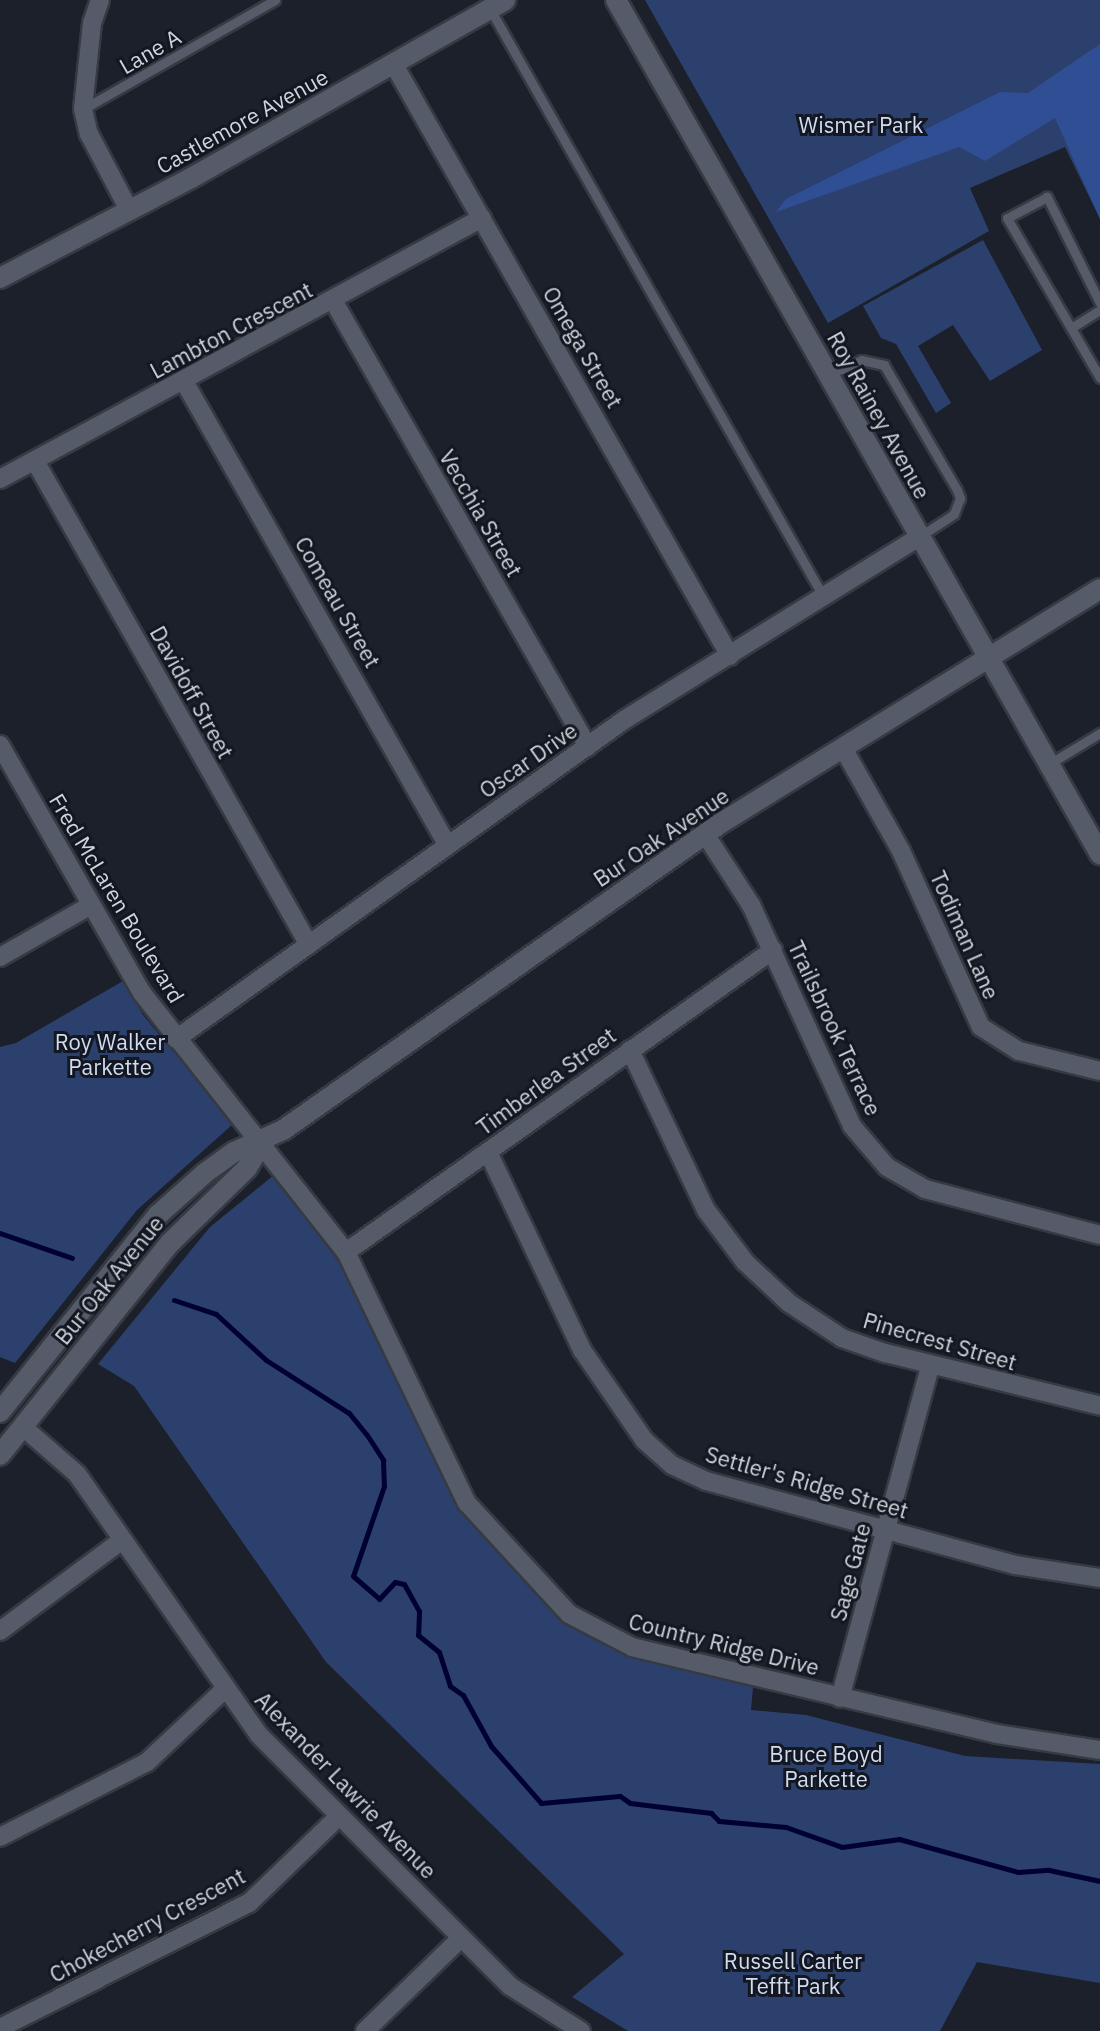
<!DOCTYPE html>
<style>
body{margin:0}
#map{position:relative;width:1100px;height:2031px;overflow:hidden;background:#1b202a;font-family:"IBM Plex Sans",sans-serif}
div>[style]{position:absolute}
.green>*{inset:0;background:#2c406e}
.forest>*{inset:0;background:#304e94}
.stream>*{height:5px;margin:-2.5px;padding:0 2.5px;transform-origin:2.5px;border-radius:2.5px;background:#000131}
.roads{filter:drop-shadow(2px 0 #363a43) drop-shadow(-2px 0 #363a43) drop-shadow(0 2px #363a43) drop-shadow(0 -2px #363a43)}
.service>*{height:9px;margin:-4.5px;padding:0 4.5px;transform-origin:4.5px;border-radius:4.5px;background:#555b68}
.minor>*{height:18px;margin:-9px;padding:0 9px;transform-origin:9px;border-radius:9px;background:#555b68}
.tertiary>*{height:20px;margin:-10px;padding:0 10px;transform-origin:10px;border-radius:10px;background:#555b68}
span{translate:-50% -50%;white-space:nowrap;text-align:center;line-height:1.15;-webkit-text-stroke:6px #121721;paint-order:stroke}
.street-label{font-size:22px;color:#d0d4db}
.park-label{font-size:22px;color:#d2dcf1}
</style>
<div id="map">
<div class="green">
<div style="clip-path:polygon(645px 0,1100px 0,1100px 219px,1065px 147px,970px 188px,989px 231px,828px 323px)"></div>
<div style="clip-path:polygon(983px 240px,1042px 350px,990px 381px,953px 325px,918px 346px,951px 403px,936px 413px,896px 344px,881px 338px,863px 306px)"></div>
<div style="clip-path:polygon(123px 981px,143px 1015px,233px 1124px,137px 1210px,15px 1363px,0 1357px,0 1047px,16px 1043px)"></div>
<div style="clip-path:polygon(274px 1175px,350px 1277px,453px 1500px,535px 1594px,579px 1632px,627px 1656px,753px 1687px,751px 1710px,806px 1715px,965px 1756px,1100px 1764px,1100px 1983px,977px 1962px,940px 2031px,628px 2031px,572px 1997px,624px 1954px,326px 1662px,134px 1386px,98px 1364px,210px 1227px)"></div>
</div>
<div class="forest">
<div style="clip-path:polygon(1100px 44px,1100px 219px,1055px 118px,985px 161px,959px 147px,776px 212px,786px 199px,1000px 92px,1028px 93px)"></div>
</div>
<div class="stream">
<div style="left:0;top:1233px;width:76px;rotate:19.1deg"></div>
<div style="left:174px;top:1300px;width:44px;rotate:18.4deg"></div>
<div style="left:216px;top:1314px;width:68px;rotate:42.6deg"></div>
<div style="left:266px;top:1360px;width:98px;rotate:32.6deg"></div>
<div style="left:349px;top:1413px;width:28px;rotate:51deg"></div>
<div style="left:367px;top:1435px;width:30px;rotate:57deg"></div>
<div style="left:383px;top:1460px;width:26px;rotate:88deg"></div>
<div style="left:384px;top:1486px;width:95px;rotate:109deg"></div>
<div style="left:353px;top:1576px;width:35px;rotate:41deg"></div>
<div style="left:379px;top:1599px;width:23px;rotate:-47deg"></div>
<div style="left:395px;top:1582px;width:9px;rotate:13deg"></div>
<div style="left:404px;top:1584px;width:31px;rotate:61deg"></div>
<div style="left:419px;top:1611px;width:24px;rotate:92deg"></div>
<div style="left:418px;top:1635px;width:27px;rotate:39deg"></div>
<div style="left:439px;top:1652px;width:36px;rotate:72deg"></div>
<div style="left:450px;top:1686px;width:16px;rotate:35deg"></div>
<div style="left:463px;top:1695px;width:58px;rotate:61.2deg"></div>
<div style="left:491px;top:1746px;width:76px;rotate:48.7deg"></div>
<div style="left:541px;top:1803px;width:79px;rotate:-5.1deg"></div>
<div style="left:620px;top:1796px;width:12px;rotate:35deg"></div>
<div style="left:630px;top:1803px;width:82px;rotate:7deg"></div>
<div style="left:711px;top:1813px;width:11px;rotate:45deg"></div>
<div style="left:719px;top:1821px;width:67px;rotate:5.1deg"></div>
<div style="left:786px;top:1827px;width:59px;rotate:19.7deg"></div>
<div style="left:842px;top:1847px;width:58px;rotate:-8deg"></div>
<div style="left:899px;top:1839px;width:123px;rotate:15.5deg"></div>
<div style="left:1018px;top:1872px;width:31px;rotate:-4deg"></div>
<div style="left:1049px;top:1870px;width:52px;rotate:12.2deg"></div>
</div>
<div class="roads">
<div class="service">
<div style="left:490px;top:9px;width:677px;rotate:60.44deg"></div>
<div style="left:83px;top:109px;width:221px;rotate:-29.6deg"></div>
<div style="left:1100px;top:303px;width:119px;rotate:-116.6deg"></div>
<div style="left:1047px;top:197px;width:45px;rotate:152.3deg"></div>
<div style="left:1007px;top:218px;width:185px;rotate:59.8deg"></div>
<div style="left:1071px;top:328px;width:34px;rotate:-32deg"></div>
<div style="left:828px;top:375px;width:36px;rotate:-24deg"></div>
<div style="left:861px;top:360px;width:24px;rotate:12deg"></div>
<div style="left:884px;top:365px;width:145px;rotate:59.7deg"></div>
<div style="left:957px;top:490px;width:9px;rotate:69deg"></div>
<div style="left:960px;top:498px;width:17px;rotate:111deg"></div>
<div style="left:954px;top:514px;width:42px;rotate:146.7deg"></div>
<div style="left:1049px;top:764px;width:60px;rotate:-31.3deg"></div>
</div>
<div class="minor">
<div style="left:100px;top:0;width:24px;rotate:109deg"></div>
<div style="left:92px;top:23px;width:86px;rotate:96deg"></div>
<div style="left:83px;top:109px;width:26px;rotate:77deg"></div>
<div style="left:89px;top:134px;width:86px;rotate:62.2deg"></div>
<div style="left:393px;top:63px;width:682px;rotate:60.39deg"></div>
<div style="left:334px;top:302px;width:512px;rotate:60.28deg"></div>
<div style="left:185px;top:383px;width:532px;rotate:60.4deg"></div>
<div style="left:35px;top:461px;width:556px;rotate:60.49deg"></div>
<div style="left:0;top:479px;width:548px;rotate:-28.44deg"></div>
<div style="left:0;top:745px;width:286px;rotate:60.2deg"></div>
<div style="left:142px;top:993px;width:330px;rotate:51.8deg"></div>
<div style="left:346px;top:1252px;width:279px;rotate:64.3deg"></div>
<div style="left:467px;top:1503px;width:151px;rotate:47.4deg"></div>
<div style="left:569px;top:1614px;width:71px;rotate:27.6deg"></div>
<div style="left:632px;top:1647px;width:375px;rotate:13.4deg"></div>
<div style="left:997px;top:1734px;width:104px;rotate:8.8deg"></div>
<div style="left:843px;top:748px;width:118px;rotate:60.6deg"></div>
<div style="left:901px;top:851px;width:193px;rotate:65.6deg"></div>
<div style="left:981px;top:1027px;width:45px;rotate:32.3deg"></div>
<div style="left:1019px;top:1051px;width:83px;rotate:13.9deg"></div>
<div style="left:705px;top:834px;width:85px;rotate:57.1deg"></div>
<div style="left:751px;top:905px;width:243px;rotate:65.4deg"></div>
<div style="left:852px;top:1126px;width:54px;rotate:49.5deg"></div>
<div style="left:887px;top:1167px;width:44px;rotate:30.1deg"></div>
<div style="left:925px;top:1189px;width:181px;rotate:14.7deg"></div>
<div style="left:0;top:957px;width:105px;rotate:-29.7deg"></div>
<div style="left:176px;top:1039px;width:550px;rotate:-35.45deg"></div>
<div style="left:624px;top:720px;width:347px;rotate:-31.8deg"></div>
<div style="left:630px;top:1050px;width:177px;rotate:64.6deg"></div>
<div style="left:706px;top:1210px;width:65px;rotate:53.1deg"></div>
<div style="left:745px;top:1262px;width:60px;rotate:43deg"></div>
<div style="left:789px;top:1303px;width:64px;rotate:33.4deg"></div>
<div style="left:842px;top:1338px;width:46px;rotate:19.2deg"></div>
<div style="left:885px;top:1353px;width:221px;rotate:13.8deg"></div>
<div style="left:488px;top:1152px;width:219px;rotate:64.6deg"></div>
<div style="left:582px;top:1350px;width:109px;rotate:55.4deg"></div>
<div style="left:644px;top:1440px;width:38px;rotate:42deg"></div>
<div style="left:672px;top:1465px;width:38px;rotate:25deg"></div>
<div style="left:706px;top:1481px;width:320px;rotate:15.2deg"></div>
<div style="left:1015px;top:1565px;width:86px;rotate:8.7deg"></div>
<div style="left:346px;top:1252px;width:523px;rotate:-35.27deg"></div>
<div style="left:23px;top:1427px;width:72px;rotate:41deg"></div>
<div style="left:77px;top:1474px;width:318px;rotate:55.1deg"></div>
<div style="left:259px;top:1735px;width:355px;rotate:45deg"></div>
<div style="left:510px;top:1986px;width:84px;rotate:32.4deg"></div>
<div style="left:0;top:1631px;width:152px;rotate:-36.7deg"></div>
<div style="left:840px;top:1698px;width:344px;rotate:-74.8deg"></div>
<div style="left:0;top:1837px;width:165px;rotate:-27deg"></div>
<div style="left:147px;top:1762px;width:107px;rotate:-43.1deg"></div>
<div style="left:0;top:2028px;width:279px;rotate:-26.7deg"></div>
<div style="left:249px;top:1903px;width:125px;rotate:-44deg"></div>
<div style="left:365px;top:2031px;width:134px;rotate:-44.1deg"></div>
</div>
<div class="tertiary">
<div style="left:616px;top:0;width:982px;rotate:60.46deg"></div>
<div style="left:0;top:278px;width:216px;rotate:-27.6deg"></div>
<div style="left:191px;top:178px;width:361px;rotate:-29.5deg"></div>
<div style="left:0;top:1412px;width:253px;rotate:-51.3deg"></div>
<div style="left:158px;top:1215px;width:63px;rotate:-41.8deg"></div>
<div style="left:205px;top:1173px;width:36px;rotate:-36deg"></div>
<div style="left:234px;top:1152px;width:54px;rotate:-24.2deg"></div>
<div style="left:283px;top:1130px;width:535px;rotate:-35.03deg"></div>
<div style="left:721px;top:823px;width:445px;rotate:-31.7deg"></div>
<div style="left:0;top:1455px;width:272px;rotate:-51.3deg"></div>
<div style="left:170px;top:1243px;width:107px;rotate:-44.2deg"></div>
<div style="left:247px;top:1168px;width:29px;rotate:-59deg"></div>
</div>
</div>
<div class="street-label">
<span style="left:150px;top:51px;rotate:-30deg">Lane A</span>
<span style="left:242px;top:121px;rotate:-29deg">Castlemore Avenue</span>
<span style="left:231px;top:330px;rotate:-28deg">Lambton Crescent</span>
<span style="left:583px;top:347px;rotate:60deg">Omega Street</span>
<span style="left:879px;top:415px;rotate:61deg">Roy Rainey Avenue</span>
<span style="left:481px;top:513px;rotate:60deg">Vecchia Street</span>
<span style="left:338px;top:602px;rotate:60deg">Comeau Street</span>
<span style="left:192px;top:692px;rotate:61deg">Davidoff Street</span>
<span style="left:528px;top:760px;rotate:-35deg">Oscar Drive</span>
<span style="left:661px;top:837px;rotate:-34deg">Bur Oak Avenue</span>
<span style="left:117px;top:898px;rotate:59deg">Fred McLaren Boulevard</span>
<span style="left:965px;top:935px;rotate:66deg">Todiman Lane</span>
<span style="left:835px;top:1028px;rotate:65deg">Trailsbrook Terrace</span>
<span style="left:546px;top:1081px;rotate:-36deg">Timberlea Street</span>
<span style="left:109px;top:1280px;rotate:-51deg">Bur Oak Avenue</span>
<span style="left:940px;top:1341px;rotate:16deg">Pinecrest Street</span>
<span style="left:807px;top:1482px;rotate:16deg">Settler's Ridge Street</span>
<span style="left:850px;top:1572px;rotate:-75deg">Sage Gate</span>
<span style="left:724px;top:1644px;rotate:14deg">Country Ridge Drive</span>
<span style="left:346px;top:1785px;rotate:46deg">Alexander Lawrie Avenue</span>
<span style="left:147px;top:1925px;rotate:-28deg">Chokecherry Crescent</span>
</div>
<div class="park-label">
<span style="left:861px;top:125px">Wismer Park</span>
<span style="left:110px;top:1054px">Roy Walker<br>Parkette</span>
<span style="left:826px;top:1766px">Bruce Boyd<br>Parkette</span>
<span style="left:793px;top:1973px">Russell Carter<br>Tefft Park</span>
</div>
</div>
